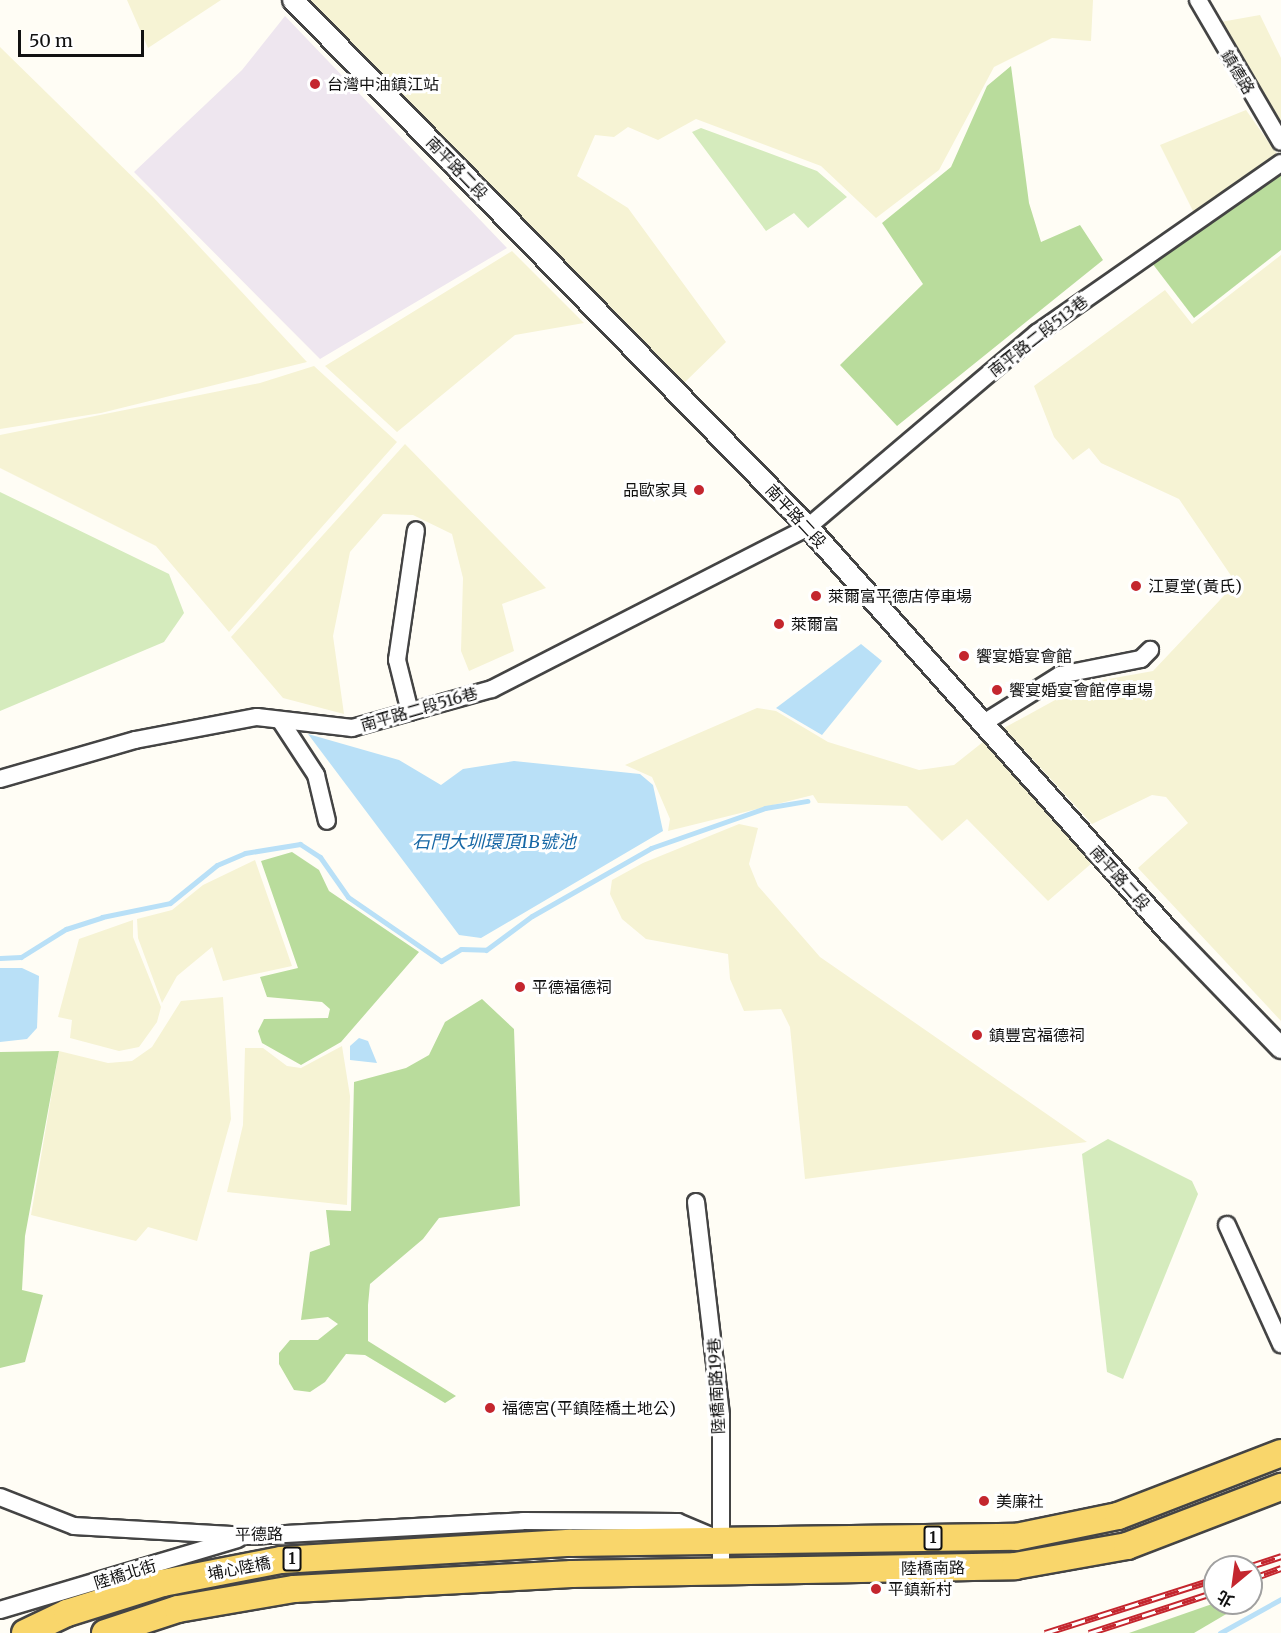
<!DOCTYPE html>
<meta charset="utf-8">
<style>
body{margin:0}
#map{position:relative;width:1281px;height:1633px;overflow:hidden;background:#fffdf5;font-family:Merriweather,"Noto Sans TC",serif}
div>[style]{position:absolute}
.industrial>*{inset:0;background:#eee6ef}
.farmland>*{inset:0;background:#f6f3d4}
.green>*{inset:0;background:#d5ebbd}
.forest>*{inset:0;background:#b9dc9c}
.water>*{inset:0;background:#b9e0f7}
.stream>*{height:5px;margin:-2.5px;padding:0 2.5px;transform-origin:2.5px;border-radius:2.5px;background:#b9e0f7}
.roads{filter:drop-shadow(2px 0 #444) drop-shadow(-2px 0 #444) drop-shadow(0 2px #444) drop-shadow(0 -2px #444)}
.minor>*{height:16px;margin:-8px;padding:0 8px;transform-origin:8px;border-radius:8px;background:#fff}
.tertiary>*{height:20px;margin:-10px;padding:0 10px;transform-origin:10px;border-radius:10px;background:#fff}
.primary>*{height:26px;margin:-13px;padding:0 13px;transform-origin:13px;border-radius:13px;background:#f9d66b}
.rail>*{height:7px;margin-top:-3.5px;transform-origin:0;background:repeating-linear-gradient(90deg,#fff 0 14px,#c4262e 0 28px);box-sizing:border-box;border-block:2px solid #c4262e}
.dots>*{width:16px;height:16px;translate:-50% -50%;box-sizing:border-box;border:3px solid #fff;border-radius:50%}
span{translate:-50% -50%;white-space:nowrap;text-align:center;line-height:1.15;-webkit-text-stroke:6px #fff;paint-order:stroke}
.shield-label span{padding:2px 4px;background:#fff;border:2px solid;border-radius:4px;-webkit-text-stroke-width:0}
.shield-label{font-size:15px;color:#111;font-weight:700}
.street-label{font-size:16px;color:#111}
.poi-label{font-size:16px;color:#111}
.left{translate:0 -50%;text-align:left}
.right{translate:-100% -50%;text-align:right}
.water-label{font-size:18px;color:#1768a6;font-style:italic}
.north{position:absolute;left:1203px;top:1555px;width:60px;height:60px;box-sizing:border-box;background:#fff;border:2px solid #a0a0a0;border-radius:50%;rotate:209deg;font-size:16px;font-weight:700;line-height:24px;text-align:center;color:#111}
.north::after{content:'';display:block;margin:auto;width:21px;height:27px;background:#c4262e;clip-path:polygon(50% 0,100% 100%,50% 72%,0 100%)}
.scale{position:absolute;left:18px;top:30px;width:126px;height:27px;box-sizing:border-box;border:3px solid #111;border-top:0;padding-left:8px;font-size:18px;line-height:21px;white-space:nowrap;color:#111;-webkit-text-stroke:4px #fff;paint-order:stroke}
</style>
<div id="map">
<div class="industrial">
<div style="clip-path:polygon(285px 16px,507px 248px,320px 359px,134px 172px,242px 70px)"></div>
</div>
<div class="farmland">
<div style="clip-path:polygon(127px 0,221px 0,148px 48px)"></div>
<div style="clip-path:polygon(307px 0,1093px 0,1091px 41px,1052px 38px,994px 67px,939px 170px,876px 218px,821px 166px,696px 119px,658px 140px,628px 127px,614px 137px,595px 135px,577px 176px,628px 208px,726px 342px,682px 385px)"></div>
<div style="clip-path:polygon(1260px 15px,1281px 58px,1281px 130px,1215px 23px)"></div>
<div style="clip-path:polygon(0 47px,153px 197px,307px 362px,101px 413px,0 429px)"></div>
<div style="clip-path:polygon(1246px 110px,1277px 154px,1195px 215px,1160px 145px)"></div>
<div style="clip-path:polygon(512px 251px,584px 323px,515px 335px,397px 432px,325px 366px)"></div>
<div style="clip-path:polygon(1281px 255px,1281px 1021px,1138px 868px,1188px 823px,1166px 797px,1152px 795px,1092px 824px,1004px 728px,1086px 683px,1153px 671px,1236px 583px,1179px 499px,1101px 463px,1089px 448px,1073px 460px,1054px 437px,1034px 386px,1165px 290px,1192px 324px)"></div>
<div style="clip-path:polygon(314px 366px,397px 442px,229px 632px,156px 546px,0 468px,0 435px,260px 383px)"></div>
<div style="clip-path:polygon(405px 444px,546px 588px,502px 604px,514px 651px,469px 671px,461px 651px,463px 578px,452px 534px,413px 515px,383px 514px,350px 552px,333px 636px,344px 714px,283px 698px,231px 637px)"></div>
<div style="clip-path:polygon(757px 708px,776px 711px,828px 742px,919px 770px,954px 765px,983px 742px,1092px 863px,1048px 901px,967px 819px,942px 841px,907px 806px,818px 803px,813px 795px,668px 831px,670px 819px,652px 777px,625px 765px)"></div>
<div style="clip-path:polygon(739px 824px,758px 828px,749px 864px,758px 886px,820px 957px,1087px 1142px,805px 1179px,790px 1027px,781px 1009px,744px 1011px,730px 979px,728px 954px,646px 939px,622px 919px,610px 894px,612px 880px,643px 863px)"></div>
<div style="clip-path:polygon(255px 860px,292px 966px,223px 981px,212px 947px,177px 976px,162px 1003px,138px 938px,137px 919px,172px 910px,203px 885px)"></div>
<div style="clip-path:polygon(133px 920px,133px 937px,161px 1007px,157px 1022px,139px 1047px,119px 1051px,70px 1038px,72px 1020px,58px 1017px,79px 939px)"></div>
<div style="clip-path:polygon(223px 997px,231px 1119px,197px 1241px,148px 1227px,136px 1241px,31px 1215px,59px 1051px,108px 1063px,132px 1061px,152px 1047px,181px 1001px)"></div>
<div style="clip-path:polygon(342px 1046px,350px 1096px,347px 1205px,227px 1192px,243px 1125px,245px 1048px,263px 1048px,287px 1066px,301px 1068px)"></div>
</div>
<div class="green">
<div style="clip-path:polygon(701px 128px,817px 171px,847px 197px,808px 228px,794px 213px,766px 231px,692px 132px)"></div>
<div style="clip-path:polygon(0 492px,169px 574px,184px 613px,164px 642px,0 711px)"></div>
<div style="clip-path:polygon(1108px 1139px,1192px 1181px,1198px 1194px,1123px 1379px,1107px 1372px,1082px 1154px)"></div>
</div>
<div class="forest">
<div style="clip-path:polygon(1011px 66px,1029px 203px,1041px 242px,1080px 225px,1103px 260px,897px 426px,840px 365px,923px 284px,882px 223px,951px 167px,987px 86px)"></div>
<div style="clip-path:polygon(1281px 175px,1281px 250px,1194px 318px,1152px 263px)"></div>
<div style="clip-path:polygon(292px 852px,319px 870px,329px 891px,419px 952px,341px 1042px,301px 1065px,262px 1043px,258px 1031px,264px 1019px,328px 1018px,330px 1009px,322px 1002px,267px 997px,260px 977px,298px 968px,261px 861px)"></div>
<div style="clip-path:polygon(482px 999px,514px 1029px,520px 1206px,439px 1218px,423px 1239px,370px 1284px,368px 1305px,368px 1341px,456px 1396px,445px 1403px,365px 1355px,346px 1354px,325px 1382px,310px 1392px,294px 1390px,279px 1364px,279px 1353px,290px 1340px,318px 1340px,338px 1324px,328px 1317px,301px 1320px,310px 1252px,330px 1245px,326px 1210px,351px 1211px,354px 1082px,406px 1068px,429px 1055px,445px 1022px)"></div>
<div style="clip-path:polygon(59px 1051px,25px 1236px,22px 1290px,43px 1295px,25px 1362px,0 1368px,0 1052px)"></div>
<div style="clip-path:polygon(1215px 1603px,1245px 1603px,1194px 1633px,1129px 1633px)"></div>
</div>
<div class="water">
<div style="clip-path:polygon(861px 644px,882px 661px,822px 735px,776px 708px)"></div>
<div style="clip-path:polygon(308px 734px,399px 760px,441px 785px,463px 769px,514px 761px,640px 774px,653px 785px,663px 831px,481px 938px,459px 935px)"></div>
<div style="clip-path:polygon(0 968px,22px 968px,39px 976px,37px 1028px,27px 1039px,0 1042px)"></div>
<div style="clip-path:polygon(359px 1038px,368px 1041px,377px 1063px,350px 1060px,350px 1046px)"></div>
</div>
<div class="stream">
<div style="left:0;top:958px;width:21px;rotate:-3deg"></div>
<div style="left:21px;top:957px;width:53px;rotate:-31.9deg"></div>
<div style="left:66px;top:929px;width:38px;rotate:-18deg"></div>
<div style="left:102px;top:917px;width:69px;rotate:-11.6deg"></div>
<div style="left:170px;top:903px;width:60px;rotate:-39deg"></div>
<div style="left:217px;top:865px;width:30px;rotate:-23deg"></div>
<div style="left:245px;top:853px;width:56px;rotate:-9.3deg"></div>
<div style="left:300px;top:844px;width:24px;rotate:33deg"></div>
<div style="left:320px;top:857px;width:49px;rotate:55deg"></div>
<div style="left:348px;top:897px;width:113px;rotate:34.5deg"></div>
<div style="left:441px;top:961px;width:23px;rotate:-31deg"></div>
<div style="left:461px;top:949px;width:25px;rotate:2deg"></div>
<div style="left:486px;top:950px;width:57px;rotate:-36.5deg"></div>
<div style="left:532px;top:916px;width:137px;rotate:-29.7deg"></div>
<div style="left:651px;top:848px;width:121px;rotate:-19.3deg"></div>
<div style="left:765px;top:808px;width:43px;rotate:-9.5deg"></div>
<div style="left:1220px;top:1633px;width:70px;rotate:-29.1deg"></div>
</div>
<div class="roads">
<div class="minor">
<div style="left:1198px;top:0;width:164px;rotate:59.7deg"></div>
<div style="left:410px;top:712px;width:54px;rotate:-104deg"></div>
<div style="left:397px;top:660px;width:131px;rotate:-81.7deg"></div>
<div style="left:280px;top:720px;width:66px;rotate:56.8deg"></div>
<div style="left:316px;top:775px;width:47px;rotate:76.6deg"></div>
<div style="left:982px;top:724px;width:92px;rotate:-32.1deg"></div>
<div style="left:1060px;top:675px;width:83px;rotate:-11.2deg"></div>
<div style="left:1141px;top:659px;width:13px;rotate:-45deg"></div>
<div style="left:0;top:779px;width:141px;rotate:-16.1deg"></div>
<div style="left:135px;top:740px;width:124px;rotate:-10.7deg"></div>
<div style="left:257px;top:717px;width:96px;rotate:6.6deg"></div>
<div style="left:352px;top:728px;width:145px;rotate:-15.6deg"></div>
<div style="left:492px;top:689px;width:355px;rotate:-27.1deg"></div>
<div style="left:808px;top:527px;width:300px;rotate:-40.3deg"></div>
<div style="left:1037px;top:333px;width:297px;rotate:-34.9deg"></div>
<div style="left:696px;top:1202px;width:215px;rotate:83.3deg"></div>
<div style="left:721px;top:1416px;width:154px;rotate:90deg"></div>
<div style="left:1227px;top:1225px;width:131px;rotate:65.6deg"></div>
<div style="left:0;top:1497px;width:79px;rotate:21.4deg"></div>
<div style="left:74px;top:1526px;width:175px;rotate:3.3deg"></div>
<div style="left:249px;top:1536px;width:274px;rotate:-3.1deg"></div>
<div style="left:523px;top:1521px;width:155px;rotate:0.4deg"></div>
<div style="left:678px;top:1522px;width:38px;rotate:23deg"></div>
<div style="left:0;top:1610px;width:248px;rotate:-16.6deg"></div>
</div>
<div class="tertiary">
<div style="left:293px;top:0;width:737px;rotate:45.66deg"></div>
<div style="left:808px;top:527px;width:544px;rotate:48.28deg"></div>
<div style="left:1170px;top:933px;width:160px;rotate:46deg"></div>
</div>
<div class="primary">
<div style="left:25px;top:1633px;width:47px;rotate:-25.5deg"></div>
<div style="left:67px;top:1613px;width:101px;rotate:-17.4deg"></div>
<div style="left:163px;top:1583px;width:120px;rotate:-11deg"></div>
<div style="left:281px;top:1560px;width:290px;rotate:-3.4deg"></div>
<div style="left:571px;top:1543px;width:445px;rotate:-0.8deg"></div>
<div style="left:1016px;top:1537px;width:104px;rotate:-11.6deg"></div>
<div style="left:1118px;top:1516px;width:175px;rotate:-21.1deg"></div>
<div style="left:105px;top:1633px;width:77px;rotate:-18.2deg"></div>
<div style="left:178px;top:1609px;width:118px;rotate:-9.8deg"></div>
<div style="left:294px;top:1589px;width:278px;rotate:-3.1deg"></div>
<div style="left:572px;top:1574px;width:443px;rotate:-1deg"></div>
<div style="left:1015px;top:1566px;width:114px;rotate:-10.1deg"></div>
<div style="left:1127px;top:1546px;width:165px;rotate:-21deg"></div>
</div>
</div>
<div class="rail">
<div style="left:1248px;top:1567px;width:35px;rotate:-18deg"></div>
<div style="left:1251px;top:1579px;width:32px;rotate:-20deg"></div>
<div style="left:1045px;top:1633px;width:178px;rotate:-17.6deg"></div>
<div style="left:1089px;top:1633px;width:133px;rotate:-18deg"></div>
</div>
<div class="dots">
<div style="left:315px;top:84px;background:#c4262e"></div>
<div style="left:699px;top:490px;background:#c4262e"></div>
<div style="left:1136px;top:586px;background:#c4262e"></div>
<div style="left:816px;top:596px;background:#c4262e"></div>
<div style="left:779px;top:624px;background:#c4262e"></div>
<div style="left:964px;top:656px;background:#c4262e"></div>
<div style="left:997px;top:690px;background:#c4262e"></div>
<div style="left:520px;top:987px;background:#c4262e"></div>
<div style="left:977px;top:1035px;background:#c4262e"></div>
<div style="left:490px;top:1408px;background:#c4262e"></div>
<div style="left:984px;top:1501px;background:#c4262e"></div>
<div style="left:876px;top:1589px;background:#c4262e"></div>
</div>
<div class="shield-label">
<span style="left:933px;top:1538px">1</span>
<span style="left:292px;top:1559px">1</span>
</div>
<div class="street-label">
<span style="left:1238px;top:72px;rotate:59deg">鎮德路</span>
<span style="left:457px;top:168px;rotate:46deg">南平路二段</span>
<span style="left:1038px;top:336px;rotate:-38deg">南平路二段513巷</span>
<span style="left:796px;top:516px;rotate:47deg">南平路二段</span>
<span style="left:419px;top:709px;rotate:-16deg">南平路二段516巷</span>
<span style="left:1120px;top:878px;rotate:48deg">南平路二段</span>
<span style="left:716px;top:1386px;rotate:-93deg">陸橋南路19巷</span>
<span style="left:259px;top:1534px;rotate:-1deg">平德路</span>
<span style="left:239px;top:1568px;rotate:-11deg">埔心陸橋</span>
<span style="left:933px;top:1568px;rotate:-1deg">陸橋南路</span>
<span style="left:125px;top:1574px;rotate:-17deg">陸橋北街</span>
</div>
<div class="poi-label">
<span class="left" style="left:327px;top:84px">台灣中油鎮江站</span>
<span class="right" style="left:687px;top:490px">品歐家具</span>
<span class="left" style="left:1148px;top:586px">江夏堂(黃氏)</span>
<span class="left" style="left:828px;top:596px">萊爾富平德店停車場</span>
<span class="left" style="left:791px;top:624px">萊爾富</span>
<span class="left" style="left:976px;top:656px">饗宴婚宴會館</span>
<span class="left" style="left:1009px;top:690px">饗宴婚宴會館停車場</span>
<span class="left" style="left:532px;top:987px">平德福德祠</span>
<span class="left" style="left:989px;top:1035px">鎮豐宮福德祠</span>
<span class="left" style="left:502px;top:1408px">福德宮(平鎮陸橋土地公)</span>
<span class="left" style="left:996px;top:1501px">美廉社</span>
<span class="left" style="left:888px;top:1589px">平鎮新村</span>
</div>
<div class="water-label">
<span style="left:494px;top:842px">石門大圳環頂1B號池</span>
</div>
<div class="north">北</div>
<div class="scale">50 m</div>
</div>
